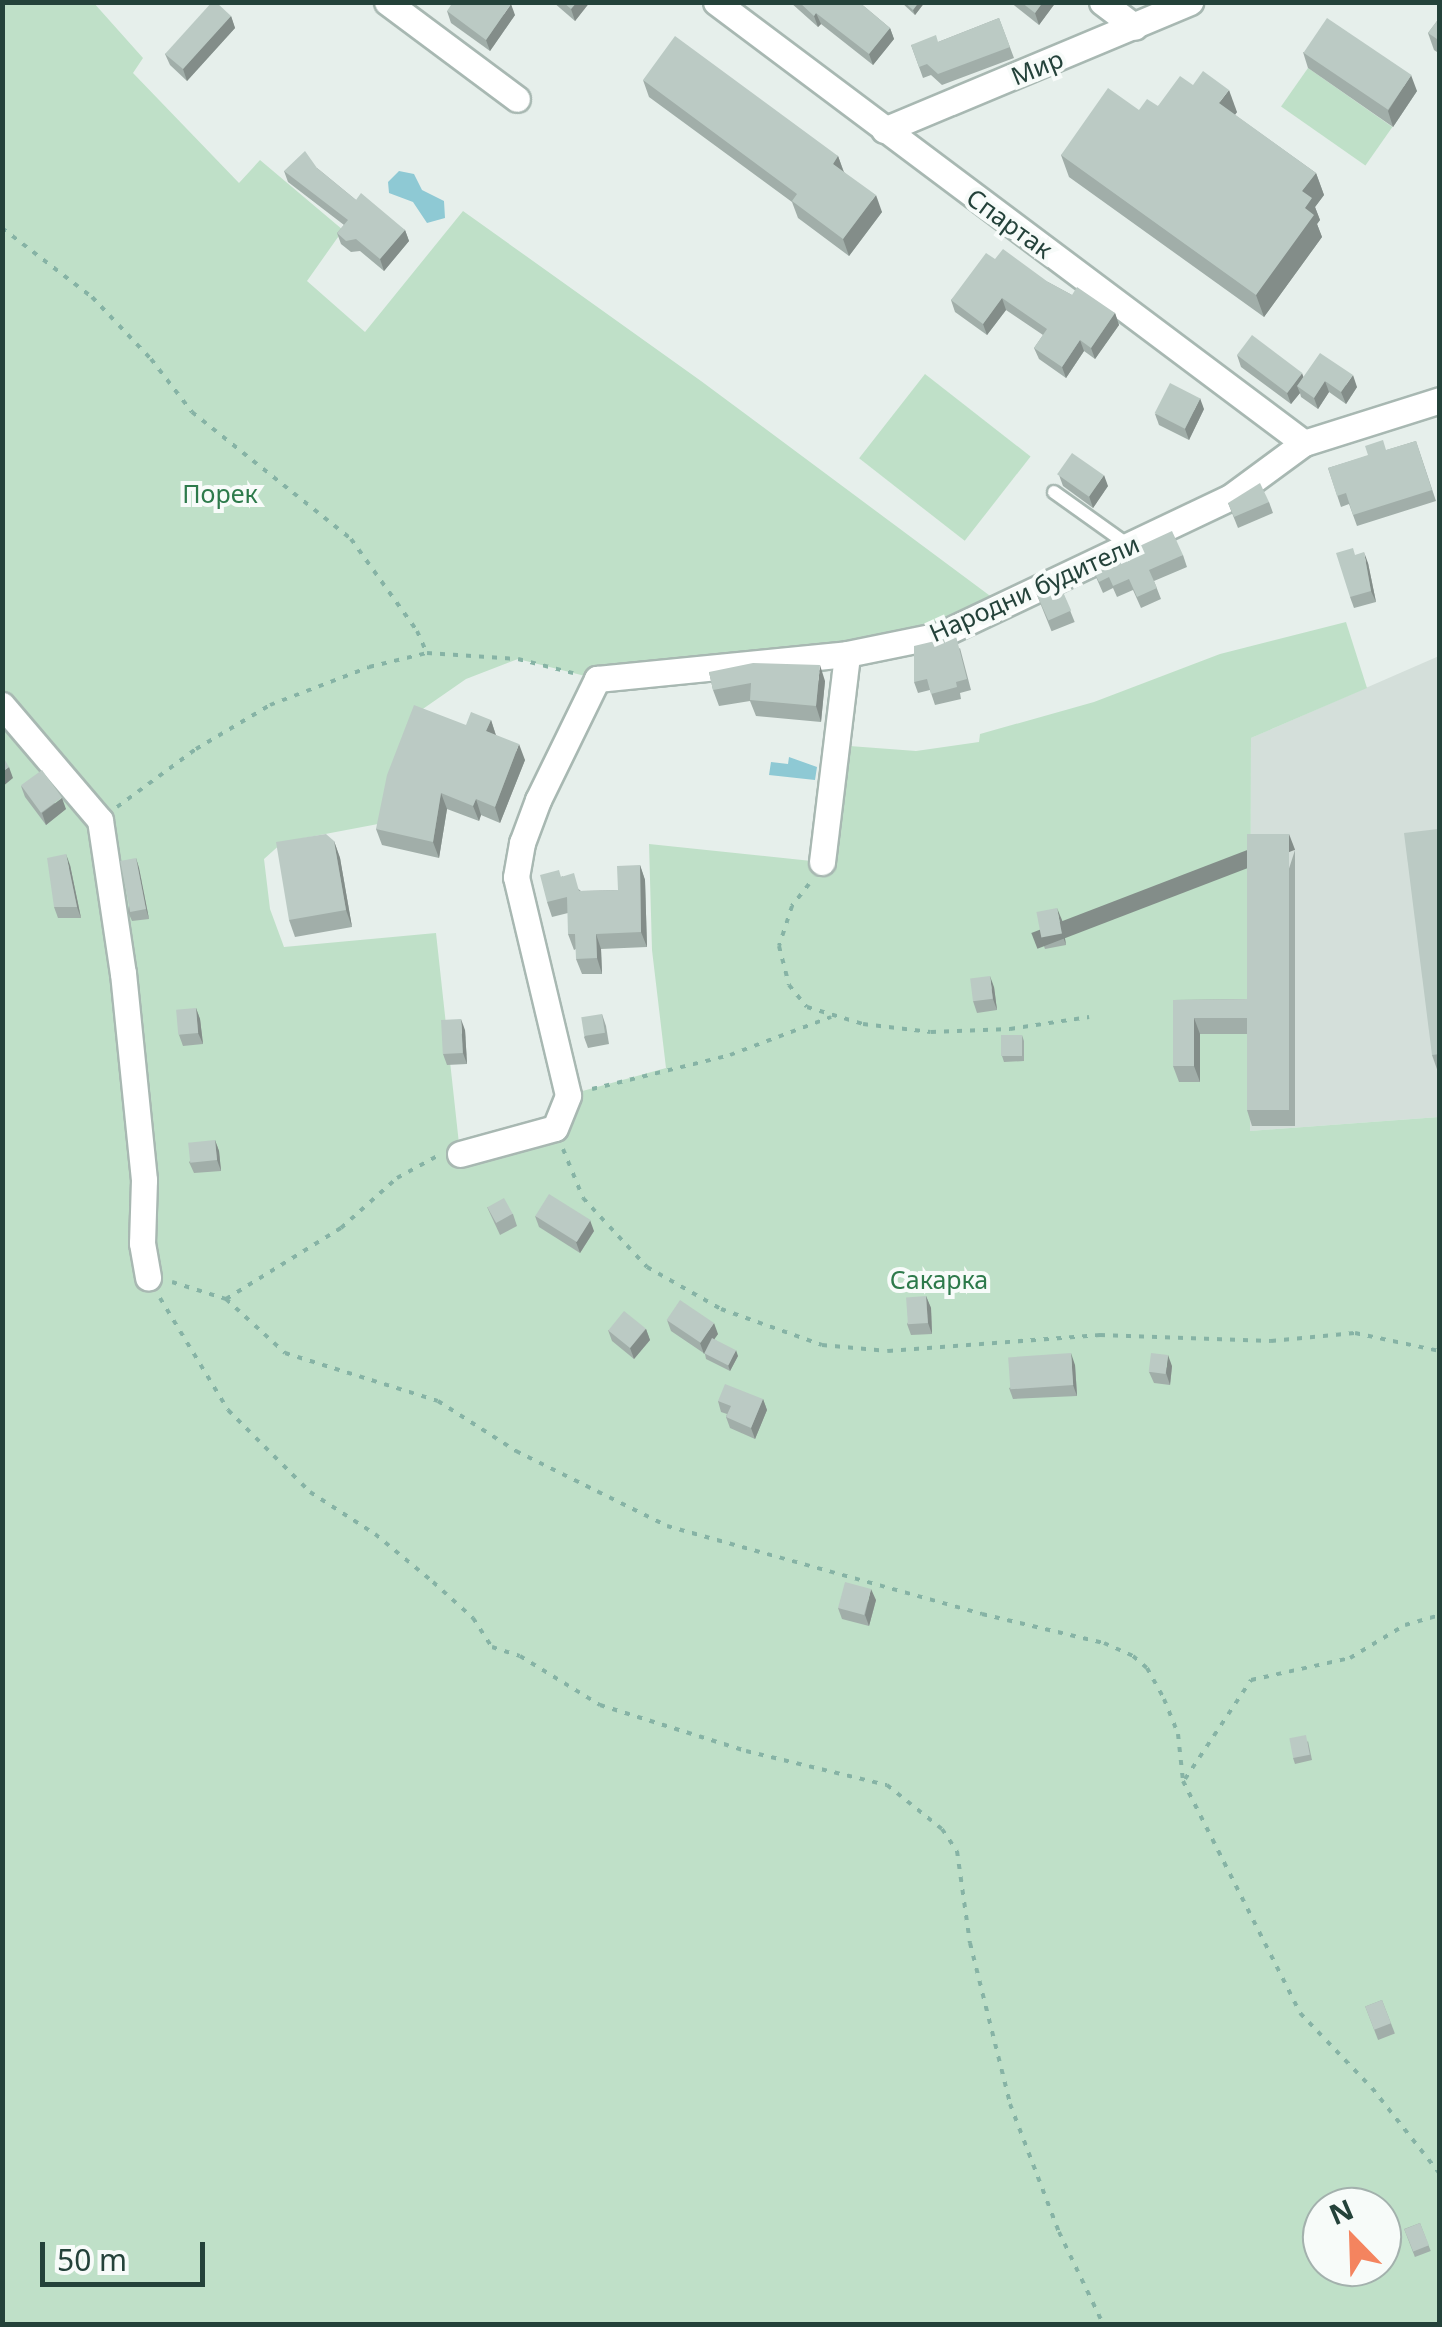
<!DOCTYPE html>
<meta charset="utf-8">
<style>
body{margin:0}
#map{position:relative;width:1442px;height:2327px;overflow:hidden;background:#e6efeb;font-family:"Noto Sans",sans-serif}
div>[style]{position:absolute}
.built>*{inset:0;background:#d4dfda}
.green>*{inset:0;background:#bfe0c8;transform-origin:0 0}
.water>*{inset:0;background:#8ec9d4}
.path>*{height:4px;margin-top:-2px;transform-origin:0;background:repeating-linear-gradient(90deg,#86b3a5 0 5px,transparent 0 13px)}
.roads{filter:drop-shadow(2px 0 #a8b8b2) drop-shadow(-2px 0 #a8b8b2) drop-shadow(0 2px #a8b8b2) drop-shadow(0 -2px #a8b8b2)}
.service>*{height:12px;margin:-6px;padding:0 6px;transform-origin:6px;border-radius:6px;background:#fff}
.minor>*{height:25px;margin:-12.5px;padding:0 12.5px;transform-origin:12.5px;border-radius:12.5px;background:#fff}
.wall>*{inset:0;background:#a1aea9;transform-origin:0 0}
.shaded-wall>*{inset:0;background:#838d89;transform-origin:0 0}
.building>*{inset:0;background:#bbcac4;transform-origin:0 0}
span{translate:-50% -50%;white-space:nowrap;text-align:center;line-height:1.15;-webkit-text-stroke:8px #f7fbf9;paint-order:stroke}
.street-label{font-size:25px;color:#24423a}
.park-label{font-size:25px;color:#2d7a4b}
.frame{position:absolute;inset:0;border:5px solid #24423a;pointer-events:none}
.north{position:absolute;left:1302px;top:2187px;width:100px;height:100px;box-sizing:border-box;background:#f7fbf9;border:2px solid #a3b1ad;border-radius:50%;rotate:337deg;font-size:28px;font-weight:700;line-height:40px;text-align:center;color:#24423a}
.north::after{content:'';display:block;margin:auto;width:35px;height:45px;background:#f4845f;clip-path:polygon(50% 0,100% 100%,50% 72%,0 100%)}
.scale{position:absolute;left:40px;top:2242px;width:165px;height:45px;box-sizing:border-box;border:5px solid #24423a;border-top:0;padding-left:12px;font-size:30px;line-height:35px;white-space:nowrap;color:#24423a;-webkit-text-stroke:8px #f7fbf9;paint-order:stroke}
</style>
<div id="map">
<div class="built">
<div style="clip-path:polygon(1439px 656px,1439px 1117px,1250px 1131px,1251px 738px)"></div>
</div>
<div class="green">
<div style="clip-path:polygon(evenodd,93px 2px,143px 58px,133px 73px,239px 183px,260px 160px,343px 230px,307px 281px,365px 332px,463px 211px,701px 381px,1001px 604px,940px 635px,597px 679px,518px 659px,466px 679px,417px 713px,378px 824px,283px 842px,264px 859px,270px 909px,284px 947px,436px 933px,460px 1153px,555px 1128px,568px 1095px,666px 1068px,652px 950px,649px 844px,821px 862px,836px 745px,916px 751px,979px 742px,980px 734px,1094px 702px,1220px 654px,1346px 622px,1367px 688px,1251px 738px,1250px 1131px,1439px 1117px,1440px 2324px,3px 2324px,2px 3px,93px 2px,1322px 2207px,1382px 2207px,1382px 2267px,1322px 2267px,1322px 2207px)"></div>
<div style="left:1308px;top:68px;width:103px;height:47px;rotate:35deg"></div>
<div style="left:925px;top:374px;width:134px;height:107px;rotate:38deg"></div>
</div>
<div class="water">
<div style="clip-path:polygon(399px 171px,414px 174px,422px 190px,444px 201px,445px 218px,427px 223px,413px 202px,389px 193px,388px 182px)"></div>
<div style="clip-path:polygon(789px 757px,817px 767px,815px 780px,769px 775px,771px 762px,788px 764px)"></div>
</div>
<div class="path">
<div style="left:2px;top:228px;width:113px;rotate:37.5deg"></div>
<div style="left:92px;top:297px;width:86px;rotate:46.4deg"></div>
<div style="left:151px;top:359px;width:67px;rotate:52.3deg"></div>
<div style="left:192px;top:412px;width:203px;rotate:38.6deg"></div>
<div style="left:351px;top:539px;width:113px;rotate:54.3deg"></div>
<div style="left:417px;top:631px;width:24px;rotate:66deg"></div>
<div style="left:427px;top:653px;width:91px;rotate:3.8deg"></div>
<div style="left:518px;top:659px;width:57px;rotate:14.3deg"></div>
<div style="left:117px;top:807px;width:98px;rotate:-36.3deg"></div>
<div style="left:196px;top:749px;width:86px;rotate:-30.7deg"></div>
<div style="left:270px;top:705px;width:106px;rotate:-21deg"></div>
<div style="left:369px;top:667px;width:60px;rotate:-13.6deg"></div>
<div style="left:809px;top:884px;width:28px;rotate:128deg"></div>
<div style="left:792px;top:906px;width:42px;rotate:108deg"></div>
<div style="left:779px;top:946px;width:40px;rotate:75.6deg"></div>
<div style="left:789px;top:985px;width:28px;rotate:51deg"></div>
<div style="left:807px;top:1007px;width:59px;rotate:16.9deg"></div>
<div style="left:863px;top:1024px;width:68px;rotate:6.7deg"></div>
<div style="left:931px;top:1032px;width:79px;rotate:-2.2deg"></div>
<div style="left:1010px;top:1029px;width:80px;rotate:-8.6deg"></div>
<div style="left:592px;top:1089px;width:142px;rotate:-13.8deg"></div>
<div style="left:730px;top:1055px;width:108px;rotate:-20.6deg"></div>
<div style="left:563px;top:1149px;width:53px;rotate:67.8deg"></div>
<div style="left:583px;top:1198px;width:94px;rotate:47.2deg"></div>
<div style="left:647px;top:1267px;width:85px;rotate:29.6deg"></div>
<div style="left:721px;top:1309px;width:107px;rotate:19.6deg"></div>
<div style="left:822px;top:1345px;width:66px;rotate:5.2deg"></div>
<div style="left:888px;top:1351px;width:213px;rotate:-4.3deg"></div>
<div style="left:1100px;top:1335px;width:171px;rotate:2deg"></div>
<div style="left:1271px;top:1341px;width:84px;rotate:-5.4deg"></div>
<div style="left:1355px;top:1333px;width:87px;rotate:12deg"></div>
<div style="left:172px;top:1282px;width:57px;rotate:17.5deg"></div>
<div style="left:226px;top:1299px;width:135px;rotate:-31.7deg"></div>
<div style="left:341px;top:1228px;width:75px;rotate:-41.8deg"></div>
<div style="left:397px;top:1178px;width:48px;rotate:-28.7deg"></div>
<div style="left:160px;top:1298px;width:131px;rotate:58.7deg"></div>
<div style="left:228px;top:1410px;width:116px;rotate:45deg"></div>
<div style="left:310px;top:1492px;width:77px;rotate:32.9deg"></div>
<div style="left:375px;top:1534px;width:75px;rotate:39.6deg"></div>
<div style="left:433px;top:1582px;width:54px;rotate:42deg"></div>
<div style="left:473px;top:1618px;width:35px;rotate:57deg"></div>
<div style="left:492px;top:1647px;width:29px;rotate:18deg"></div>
<div style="left:520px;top:1656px;width:94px;rotate:31.5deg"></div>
<div style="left:600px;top:1705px;width:153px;rotate:17.5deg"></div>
<div style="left:746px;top:1751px;width:145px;rotate:13.6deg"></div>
<div style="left:887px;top:1785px;width:70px;rotate:38.7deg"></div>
<div style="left:942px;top:1829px;width:27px;rotate:56deg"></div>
<div style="left:957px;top:1851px;width:93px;rotate:82deg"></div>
<div style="left:970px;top:1943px;width:166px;rotate:76deg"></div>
<div style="left:1010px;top:2104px;width:137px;rotate:69.1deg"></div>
<div style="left:1059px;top:2232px;width:102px;rotate:64.4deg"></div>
<div style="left:226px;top:1299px;width:80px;rotate:42.5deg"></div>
<div style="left:285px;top:1353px;width:160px;rotate:17.4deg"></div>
<div style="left:438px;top:1401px;width:93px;rotate:32.7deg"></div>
<div style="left:516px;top:1451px;width:169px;rotate:26.4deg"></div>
<div style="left:667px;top:1526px;width:327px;rotate:15.6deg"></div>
<div style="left:982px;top:1614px;width:125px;rotate:13.4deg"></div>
<div style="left:1104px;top:1643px;width:32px;rotate:24deg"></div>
<div style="left:1133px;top:1656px;width:18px;rotate:41deg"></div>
<div style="left:1147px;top:1668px;width:35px;rotate:61deg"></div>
<div style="left:1164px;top:1699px;width:38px;rotate:68deg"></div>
<div style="left:1178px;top:1734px;width:47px;rotate:83.9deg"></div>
<div style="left:1183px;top:1781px;width:260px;rotate:63.2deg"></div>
<div style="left:1300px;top:2013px;width:104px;rotate:46.2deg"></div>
<div style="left:1372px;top:2088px;width:110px;rotate:51.7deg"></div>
<div style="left:1185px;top:1779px;width:119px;rotate:-56.3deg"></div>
<div style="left:1251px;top:1680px;width:101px;rotate:-12.5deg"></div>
<div style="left:1350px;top:1658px;width:64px;rotate:-31deg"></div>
<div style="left:1405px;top:1625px;width:36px;rotate:-16deg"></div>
</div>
<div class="roads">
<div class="service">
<div style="left:1054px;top:492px;width:91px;rotate:35.6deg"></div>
</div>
<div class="minor">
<div style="left:387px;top:2px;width:162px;rotate:36.7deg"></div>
<div style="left:716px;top:2px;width:735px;rotate:36.87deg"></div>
<div style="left:1102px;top:2px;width:41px;rotate:37.1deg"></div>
<div style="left:884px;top:130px;width:332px;rotate:-22.7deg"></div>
<div style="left:2px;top:705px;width:151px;rotate:49.6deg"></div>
<div style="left:100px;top:820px;width:155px;rotate:81.5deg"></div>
<div style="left:123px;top:973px;width:208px;rotate:84.2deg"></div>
<div style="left:144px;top:1180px;width:63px;rotate:91.8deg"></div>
<div style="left:142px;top:1243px;width:35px;rotate:80deg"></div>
<div style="left:822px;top:862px;width:209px;rotate:-83.1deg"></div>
<div style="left:460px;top:1154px;width:98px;rotate:-15.3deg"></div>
<div style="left:555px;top:1128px;width:35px;rotate:-68deg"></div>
<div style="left:568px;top:1095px;width:224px;rotate:-103.4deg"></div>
<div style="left:516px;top:877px;width:35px;rotate:-80deg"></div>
<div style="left:522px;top:843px;width:46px;rotate:-69.6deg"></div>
<div style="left:538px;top:800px;width:135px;rotate:-64deg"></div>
<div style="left:597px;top:679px;width:251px;rotate:-5.7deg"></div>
<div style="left:847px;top:654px;width:95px;rotate:-11.5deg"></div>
<div style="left:940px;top:635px;width:320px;rotate:-25.4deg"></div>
<div style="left:1229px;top:498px;width:93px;rotate:-36.3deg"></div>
<div style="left:1304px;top:443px;width:143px;rotate:-17.5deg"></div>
</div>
</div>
<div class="wall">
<div style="clip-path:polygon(553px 2px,590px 2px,575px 21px)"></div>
<div style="clip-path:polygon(790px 2px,859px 2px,890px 28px,894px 39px,873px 65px,821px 24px,818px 27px)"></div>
<div style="clip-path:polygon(901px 2px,925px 2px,915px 15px)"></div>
<div style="clip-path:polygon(1010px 2px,1056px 2px,1039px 25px)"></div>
<div style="clip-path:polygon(447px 11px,515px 15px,490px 51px,451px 23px)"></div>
<div style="clip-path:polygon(231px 16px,235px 28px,187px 81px,170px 65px,165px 54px)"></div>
<div style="clip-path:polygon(1440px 17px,1440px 54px,1434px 50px,1428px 33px)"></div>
<div style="clip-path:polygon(999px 18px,1014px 58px,942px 85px,931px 75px,923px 78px,911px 45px,938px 42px)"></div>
<div style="clip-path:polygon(1303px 52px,1417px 91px,1393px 127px,1308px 68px)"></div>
<div style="clip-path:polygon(643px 80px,838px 156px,844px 172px,882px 212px,849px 256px,798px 218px,792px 202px,649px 97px)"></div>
<div style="clip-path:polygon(1193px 85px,1237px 112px,1235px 115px,1316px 173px,1324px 195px,1315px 207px,1320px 220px,1317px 224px,1322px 237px,1264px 317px,1069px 177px,1061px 155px,1139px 110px,1158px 106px)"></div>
<div style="clip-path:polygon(317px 168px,356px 200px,405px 230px,409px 241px,384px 271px,360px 251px,351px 252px,341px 244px,337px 233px,344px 225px,288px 182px,284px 171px)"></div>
<div style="clip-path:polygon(995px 259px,1048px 282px,1072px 295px,1115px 313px,1119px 325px,1095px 359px,1084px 351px,1066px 378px,1039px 359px,1034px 348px,1043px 335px,1006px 310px,987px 335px,955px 312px,951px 300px)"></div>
<div style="clip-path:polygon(1237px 355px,1303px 377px,1357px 387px,1346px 404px,1329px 392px,1318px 409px,1301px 397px,1300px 393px,1291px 404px,1241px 367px)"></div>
<div style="clip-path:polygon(1204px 409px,1189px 440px,1159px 425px,1155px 414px)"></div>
<div style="clip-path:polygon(1416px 441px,1436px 501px,1357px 526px,1349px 504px,1341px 507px,1328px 468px)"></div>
<div style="clip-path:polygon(1059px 475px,1108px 486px,1093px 508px,1063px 486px)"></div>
<div style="clip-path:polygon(1269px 502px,1273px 513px,1238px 528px,1228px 503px)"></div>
<div style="clip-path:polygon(1183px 555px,1187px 567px,1154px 581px,1161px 599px,1141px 608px,1133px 590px,1117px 597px,1113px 588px,1103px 593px,1092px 568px)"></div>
<div style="clip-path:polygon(1355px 555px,1368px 563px,1376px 602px,1354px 608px,1350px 597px)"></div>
<div style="left:1059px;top:583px;width:42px;height:25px;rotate:68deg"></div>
<div style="clip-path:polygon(960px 648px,971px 690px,960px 693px,961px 699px,935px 705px,930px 690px,918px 693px,914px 682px)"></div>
<div style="clip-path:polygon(709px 672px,825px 681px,821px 722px,756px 716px,750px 701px,719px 706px,713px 690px)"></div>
<div style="clip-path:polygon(491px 720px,496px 735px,525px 760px,500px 823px,481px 815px,479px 821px,447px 809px,439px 858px,382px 845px,376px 829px,466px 725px)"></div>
<div style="clip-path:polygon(21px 786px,66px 809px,46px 825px,25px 797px)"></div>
<div style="clip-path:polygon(1438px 829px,1440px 834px,1440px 1071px,1438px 1072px,1432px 1055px)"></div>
<div style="clip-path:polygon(334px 841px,340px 858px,352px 927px,295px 937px,289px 920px)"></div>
<div style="clip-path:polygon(1295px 850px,1295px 1126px,1252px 1126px,1247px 1110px,1247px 1034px,1200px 1034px,1200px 1082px,1179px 1082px,1173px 1066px,1173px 1000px,1247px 999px)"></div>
<div style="clip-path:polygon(136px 858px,139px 868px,149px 919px,132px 921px,128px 912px)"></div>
<div style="clip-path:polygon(70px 865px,81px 918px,58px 918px,54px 907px)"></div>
<div style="clip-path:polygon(640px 865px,645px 880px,647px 947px,601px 949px,602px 974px,582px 974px,576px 959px,576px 949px,574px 950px,568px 934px,568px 913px,552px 917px,547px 902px,562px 876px,581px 891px,618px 890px)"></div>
<div style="clip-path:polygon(1062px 920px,1066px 945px,1045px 949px,1041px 938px)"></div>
<div style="clip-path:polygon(994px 987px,997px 1010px,977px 1013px,973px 1001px)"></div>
<div style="clip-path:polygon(196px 1008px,200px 1019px,203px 1044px,183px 1046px,179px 1035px)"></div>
<div style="clip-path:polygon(602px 1014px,606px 1026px,609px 1044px,588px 1048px,584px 1037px)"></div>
<div style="clip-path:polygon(465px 1030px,467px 1064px,447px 1065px,443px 1054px)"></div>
<div style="clip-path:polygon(1022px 1035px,1024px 1041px,1024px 1061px,1004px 1062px,1002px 1056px)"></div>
<div style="clip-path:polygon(215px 1140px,219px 1151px,221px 1171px,194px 1173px,189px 1162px)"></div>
<div style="clip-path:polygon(487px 1207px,513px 1214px,517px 1226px,500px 1235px)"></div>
<div style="clip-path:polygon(535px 1216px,594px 1231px,580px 1253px,539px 1227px)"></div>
<div style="clip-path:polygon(926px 1296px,931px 1308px,932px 1334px,911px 1335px,907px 1324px)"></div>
<div style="clip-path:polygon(667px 1320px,718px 1334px,714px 1339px,738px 1356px,730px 1371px,706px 1359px,705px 1354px,671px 1331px)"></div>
<div style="clip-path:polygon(646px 1329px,650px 1340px,634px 1359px,612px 1341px,608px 1330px)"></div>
<div style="clip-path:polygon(1075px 1365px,1077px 1396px,1013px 1399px,1009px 1388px)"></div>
<div style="clip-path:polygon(1172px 1366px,1170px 1385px,1154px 1383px,1149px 1372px)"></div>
<div style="clip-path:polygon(763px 1399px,767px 1410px,755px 1439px,730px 1428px,726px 1417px,727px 1414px,721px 1412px,718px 1401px)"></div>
<div style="clip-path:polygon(876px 1600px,869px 1626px,842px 1619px,838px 1608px)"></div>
<div style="clip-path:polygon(1308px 1741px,1312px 1760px,1295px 1764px,1293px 1758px)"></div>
<div style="left:1382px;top:2000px;width:36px;height:18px;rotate:69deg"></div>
<div style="left:1420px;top:2223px;width:30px;height:17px;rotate:69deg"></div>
</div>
<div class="shaded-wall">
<div style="clip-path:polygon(577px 2px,590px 2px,575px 21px,571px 9px)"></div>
<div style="clip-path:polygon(919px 2px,925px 2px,915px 15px,913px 10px)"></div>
<div style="clip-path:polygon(1043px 2px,1056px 2px,1039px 25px,1035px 13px)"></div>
<div style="clip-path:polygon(511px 4px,515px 15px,490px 51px,486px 40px)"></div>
<div style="clip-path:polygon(816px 13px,821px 24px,818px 27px,814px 16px)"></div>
<div style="clip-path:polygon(231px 16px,235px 28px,187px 81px,183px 69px)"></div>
<div style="clip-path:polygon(890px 28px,894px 39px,873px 65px,869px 54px)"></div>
<div style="clip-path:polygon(1411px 75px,1417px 91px,1393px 127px,1388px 111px)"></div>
<div style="clip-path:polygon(1229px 90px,1237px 112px,1227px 125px,1219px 103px)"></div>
<div style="clip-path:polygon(838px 156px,844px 173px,833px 164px)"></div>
<div style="clip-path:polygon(1316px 173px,1324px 195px,1315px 207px,1320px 220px,1317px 224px,1322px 237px,1264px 317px,1256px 295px,1305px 208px,1302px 191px)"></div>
<div style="clip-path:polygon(876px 195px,882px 212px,849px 256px,843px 239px)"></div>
<div style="clip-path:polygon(405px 230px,409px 241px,384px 271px,380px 259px)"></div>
<div style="clip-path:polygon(1002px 298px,1006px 310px,987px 335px,983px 324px)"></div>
<div style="clip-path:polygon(1115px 313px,1119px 325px,1095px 359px,1091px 348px)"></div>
<div style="clip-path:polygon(1080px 340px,1084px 351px,1066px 378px,1062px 367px)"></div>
<div style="clip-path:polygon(1302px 373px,1306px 384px,1297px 386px,1300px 393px,1291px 404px,1287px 393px)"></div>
<div style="clip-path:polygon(1353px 375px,1357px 387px,1346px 404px,1341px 392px)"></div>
<div style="clip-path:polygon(1325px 381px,1329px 392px,1318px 409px,1314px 398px)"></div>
<div style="clip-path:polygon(1200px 398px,1204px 409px,1189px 440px,1185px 429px)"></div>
<div style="clip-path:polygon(1104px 475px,1108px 486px,1093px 508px,1089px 496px)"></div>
<div style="clip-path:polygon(1364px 552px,1368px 563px,1376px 602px,1371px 591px)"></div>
<div style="clip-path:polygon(820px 665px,825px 681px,821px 722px,816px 706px)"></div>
<div style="clip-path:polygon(491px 720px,496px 736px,486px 731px)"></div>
<div style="clip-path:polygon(519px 744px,525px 760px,500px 823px,495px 807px)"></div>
<div style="clip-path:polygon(9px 767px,13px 778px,2px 787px,2px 772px)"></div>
<div style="clip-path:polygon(441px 793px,447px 809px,439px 858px,433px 842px)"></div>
<div style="clip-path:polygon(62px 798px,66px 809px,46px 825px,42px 813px)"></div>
<div style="clip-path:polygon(476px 799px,481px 815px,479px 821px,473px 806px)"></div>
<div style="left:1289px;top:834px;width:17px;height:276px;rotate:69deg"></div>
<div style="clip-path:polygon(334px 841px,340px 858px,352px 927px,346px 910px)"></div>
<div style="clip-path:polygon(66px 854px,70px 865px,81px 918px,77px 907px)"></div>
<div style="clip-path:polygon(136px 858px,139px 868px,149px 919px,146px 909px)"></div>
<div style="clip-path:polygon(640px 865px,645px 880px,647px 947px,641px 932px)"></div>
<div style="clip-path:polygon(1057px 908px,1062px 920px,1066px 945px,1062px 934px)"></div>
<div style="clip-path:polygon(596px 934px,601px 949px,602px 974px,597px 958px)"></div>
<div style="clip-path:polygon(990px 976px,994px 987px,997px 1010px,993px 999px)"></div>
<div style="clip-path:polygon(196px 1008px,200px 1019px,203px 1044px,198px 1033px)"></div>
<div style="clip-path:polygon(1194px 1018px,1200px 1034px,1200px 1082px,1194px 1066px)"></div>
<div style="clip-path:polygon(461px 1019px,465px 1030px,467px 1064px,463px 1053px)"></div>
<div style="clip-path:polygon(215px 1140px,219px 1151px,221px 1171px,217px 1160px)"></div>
<div style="clip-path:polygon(590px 1220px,594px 1231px,580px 1253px,576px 1242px)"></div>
<div style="clip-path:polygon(926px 1296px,931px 1308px,932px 1334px,928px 1323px)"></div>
<div style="clip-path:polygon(714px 1323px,718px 1334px,704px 1354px,700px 1343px)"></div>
<div style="clip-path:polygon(646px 1329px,650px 1340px,634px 1359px,630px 1348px)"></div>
<div style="clip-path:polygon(736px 1350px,738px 1356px,730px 1371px,728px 1365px)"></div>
<div style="clip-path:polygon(1071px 1353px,1075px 1365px,1077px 1396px,1073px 1385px)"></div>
<div style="clip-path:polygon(1168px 1355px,1172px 1366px,1170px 1385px,1166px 1373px)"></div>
<div style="clip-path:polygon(763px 1399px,767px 1410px,755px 1439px,751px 1428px)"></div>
<div style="clip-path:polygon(871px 1589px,876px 1600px,869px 1626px,865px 1615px)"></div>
</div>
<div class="building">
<div style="clip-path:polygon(212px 2px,216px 2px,231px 16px,183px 69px,165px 54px)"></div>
<div style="clip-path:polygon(453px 2px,509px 2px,511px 4px,486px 40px,447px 11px)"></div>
<div style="clip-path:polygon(563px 2px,577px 2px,571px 9px)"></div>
<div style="clip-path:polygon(799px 2px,859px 2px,890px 28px,869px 54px,816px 13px,814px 16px)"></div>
<div style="clip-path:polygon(904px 2px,919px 2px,913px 10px)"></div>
<div style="clip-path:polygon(1021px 2px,1043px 2px,1035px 13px)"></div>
<div style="clip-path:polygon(1440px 17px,1440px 41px,1428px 33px)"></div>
<div style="clip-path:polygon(999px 18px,1010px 47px,938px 74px,927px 64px,919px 67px,911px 45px,936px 35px,938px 42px)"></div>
<div style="left:1327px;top:18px;width:102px;height:42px;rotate:34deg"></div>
<div style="clip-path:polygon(675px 36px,838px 156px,833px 164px,876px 195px,843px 239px,792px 201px,797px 194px,643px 80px)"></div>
<div style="clip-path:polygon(1203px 71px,1229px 90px,1219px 103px,1316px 173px,1302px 191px,1312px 198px,1305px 208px,1314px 215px,1256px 295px,1061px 155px,1108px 88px,1139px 110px,1147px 99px,1158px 106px,1180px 76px,1193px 85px)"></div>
<div style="clip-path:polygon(305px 151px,317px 168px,356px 200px,361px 193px,405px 230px,380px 259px,356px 239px,346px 241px,337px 233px,348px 220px,284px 171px)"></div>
<div style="clip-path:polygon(1003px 249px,1048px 282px,1072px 295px,1077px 287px,1115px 313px,1091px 348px,1080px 340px,1062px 367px,1034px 348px,1047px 329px,1002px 298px,983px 324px,951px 300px,986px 253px,995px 259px)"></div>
<div style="left:1252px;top:335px;width:63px;height:25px;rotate:37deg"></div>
<div style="clip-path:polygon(1320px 353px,1353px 375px,1341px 392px,1325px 381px,1314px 398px,1297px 386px)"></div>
<div style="left:1170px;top:383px;width:34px;height:34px;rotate:27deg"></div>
<div style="clip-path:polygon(1383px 440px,1386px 450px,1416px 441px,1432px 490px,1353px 515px,1346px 493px,1337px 496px,1328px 468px,1368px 455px,1365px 446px)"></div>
<div style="left:1072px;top:453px;width:39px;height:26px;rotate:35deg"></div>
<div style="clip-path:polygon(1260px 483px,1269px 502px,1234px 517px,1228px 503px)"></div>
<div style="clip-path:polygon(1172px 531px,1183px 555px,1149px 570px,1157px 588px,1137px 597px,1129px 579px,1113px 586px,1109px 577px,1099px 582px,1092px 568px)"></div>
<div style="clip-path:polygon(1353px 548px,1355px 555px,1364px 552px,1371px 591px,1350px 597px,1336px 553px)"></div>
<div style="left:1059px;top:583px;width:30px;height:25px;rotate:66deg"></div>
<div style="clip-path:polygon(956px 636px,967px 679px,956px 682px,957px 687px,931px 694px,927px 679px,914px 682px,914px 646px)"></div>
<div style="clip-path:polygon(753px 663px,820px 665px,816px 706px,750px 700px,751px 683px,713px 690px,709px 672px)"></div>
<div style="clip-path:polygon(414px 705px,466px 725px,471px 712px,491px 720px,486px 731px,519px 744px,495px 807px,476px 799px,473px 806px,441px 793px,433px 842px,376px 829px,387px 775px)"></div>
<div style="clip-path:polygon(2px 755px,9px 767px,2px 772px)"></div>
<div style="left:42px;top:770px;width:34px;height:26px;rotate:54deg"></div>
<div style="clip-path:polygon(1438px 829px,1440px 845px,1440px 1054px,1432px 1055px,1404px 833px)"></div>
<div style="clip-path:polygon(326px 834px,334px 841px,346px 910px,289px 920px,276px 842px)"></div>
<div style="clip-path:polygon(1247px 834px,1289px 834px,1289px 1110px,1247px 1110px,1247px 1018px,1194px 1018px,1194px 1066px,1173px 1066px,1173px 1000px,1247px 999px)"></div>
<div style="clip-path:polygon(66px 854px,77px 907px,54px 907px,47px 858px)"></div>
<div style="left:136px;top:858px;width:52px;height:16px;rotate:79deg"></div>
<div style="clip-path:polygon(640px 865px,641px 932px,596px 934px,597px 958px,576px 959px,575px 934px,568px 934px,567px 897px,547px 902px,540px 875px,559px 870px,561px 877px,574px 873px,579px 891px,618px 890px,617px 866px)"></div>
<div style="left:1057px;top:908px;width:26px;height:21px;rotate:79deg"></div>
<div style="left:990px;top:976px;width:23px;height:20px;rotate:83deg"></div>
<div style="left:196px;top:1008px;width:25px;height:20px;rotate:85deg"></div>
<div style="left:602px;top:1014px;width:19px;height:21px;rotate:81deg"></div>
<div style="left:461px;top:1019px;width:34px;height:20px;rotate:87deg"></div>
<div style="left:1022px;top:1035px;width:21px;height:21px;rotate:90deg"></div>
<div style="left:215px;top:1140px;width:20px;height:27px;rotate:84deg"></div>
<div style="left:549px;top:1194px;width:49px;height:26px;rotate:32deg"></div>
<div style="left:504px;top:1198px;width:18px;height:19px;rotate:61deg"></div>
<div style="left:926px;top:1296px;width:27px;height:20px;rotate:86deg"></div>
<div style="left:680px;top:1300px;width:41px;height:24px;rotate:34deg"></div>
<div style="left:624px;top:1311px;width:28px;height:25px;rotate:39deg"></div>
<div style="left:712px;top:1338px;width:27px;height:17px;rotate:27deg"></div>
<div style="left:1071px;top:1353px;width:32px;height:63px;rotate:86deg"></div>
<div style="left:1151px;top:1353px;width:17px;height:19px;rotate:7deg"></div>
<div style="clip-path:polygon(725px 1384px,763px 1399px,751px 1428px,726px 1417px,731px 1406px,718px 1401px)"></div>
<div style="left:845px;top:1582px;width:27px;height:27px;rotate:15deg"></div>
<div style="left:1306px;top:1735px;width:20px;height:17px;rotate:79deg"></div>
<div style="left:1382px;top:2000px;width:25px;height:18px;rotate:69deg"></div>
<div style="left:1420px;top:2223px;width:24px;height:17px;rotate:68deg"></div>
</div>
<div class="street-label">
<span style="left:1037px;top:67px;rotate:-22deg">Мир</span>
<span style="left:1010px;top:223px;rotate:36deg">Спартак</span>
<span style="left:1034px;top:588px;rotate:-24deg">Народни будители</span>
</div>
<div class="park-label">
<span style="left:220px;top:493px">Порек</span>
<span style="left:939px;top:1279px">Сакарка</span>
</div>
<div class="frame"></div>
<div class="north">N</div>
<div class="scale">50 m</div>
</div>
